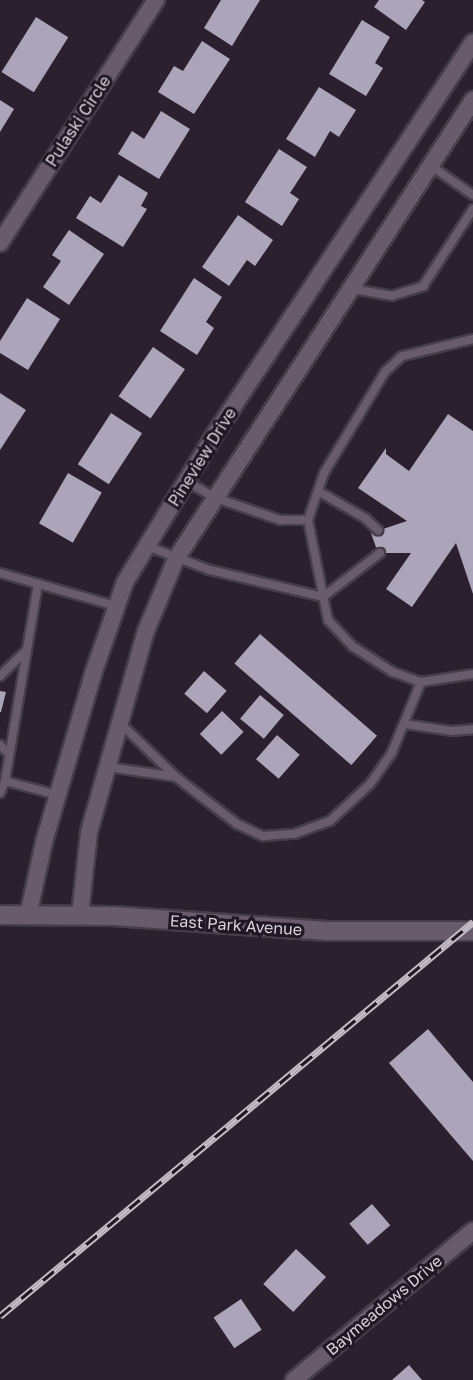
<!DOCTYPE html>
<style>
body{margin:0}
#map{position:relative;width:473px;height:1380px;overflow:hidden;background:#2a202e;font-family:"Golos Text",sans-serif}
div>[style]{position:absolute}
.building>*{inset:0;background:#aca4b9;transform-origin:0 0}
.roads{filter:drop-shadow(2px 0 #463d49) drop-shadow(-2px 0 #463d49) drop-shadow(0 2px #463d49) drop-shadow(0 -2px #463d49)}
.lane>*{height:8px;margin:-4px;padding:0 4px;transform-origin:4px;border-radius:4px;background:#685b6c}
.street>*{height:16px;margin:-8px;padding:0 8px;transform-origin:8px;border-radius:8px;background:#685b6c}
.secondary>*{height:18px;margin:-9px;padding:0 9px;transform-origin:9px;border-radius:9px;background:#685b6c}
.rail>*{height:7px;margin-top:-3.5px;transform-origin:0;background:repeating-linear-gradient(90deg,#201624 0 14px,#c3bcc6 0 28px);box-sizing:border-box;border-block:2px solid #c3bcc6}
span{translate:-50% -50%;white-space:nowrap;text-align:center;line-height:1.15;-webkit-text-stroke:6px #201624;paint-order:stroke}
.street-label{font-size:16px;color:#d8d1db}
</style>
<div id="map">
<div class="building">
<div style="clip-path:polygon(221px 0,260px 0,232px 46px,204px 28px)"></div>
<div style="clip-path:polygon(379px 0,422px 0,425px 2px,406px 30px,374px 7px)"></div>
<div style="left:36px;top:17px;width:38px;height:65px;rotate:32deg"></div>
<div style="clip-path:polygon(362px 20px,390px 37px,375px 63px,383px 68px,366px 96px,329px 74px)"></div>
<div style="clip-path:polygon(202px 41px,230px 59px,194px 114px,158px 92px,174px 66px,183px 71px)"></div>
<div style="clip-path:polygon(319px 87px,356px 110px,339px 137px,330px 131px,315px 157px,286px 139px)"></div>
<div style="clip-path:polygon(0 100px,14px 109px,0 132px)"></div>
<div style="clip-path:polygon(161px 111px,190px 129px,159px 179px,118px 154px,132px 131px,144px 139px)"></div>
<div style="clip-path:polygon(279px 149px,307px 167px,290px 193px,299px 199px,282px 226px,245px 202px)"></div>
<div style="clip-path:polygon(119px 175px,148px 193px,141px 206px,147px 209px,123px 247px,76px 218px,90px 196px,101px 203px)"></div>
<div style="clip-path:polygon(238px 215px,273px 240px,255px 266px,247px 260px,229px 286px,202px 267px)"></div>
<div style="clip-path:polygon(69px 230px,104px 254px,69px 305px,43px 287px,61px 261px,52px 255px)"></div>
<div style="clip-path:polygon(194px 278px,222px 297px,206px 322px,214px 328px,197px 355px,160px 331px)"></div>
<div style="clip-path:polygon(27px 298px,60px 319px,28px 370px,0 353px,0 341px)"></div>
<div style="left:153px;top:347px;width:39px;height:60px;rotate:35deg"></div>
<div style="clip-path:polygon(0 393px,26px 410px,0 450px)"></div>
<div style="left:111px;top:413px;width:37px;height:61px;rotate:33deg"></div>
<div style="clip-path:polygon(448px 414px,473px 431px,473px 594px,456px 543px,412px 607px,386px 589px,411px 553px,378px 553px,371px 533px,407px 521px,358px 488px,386px 448px,386px 454px,409px 471px)"></div>
<div style="left:68px;top:473px;width:39px;height:58px;rotate:30deg"></div>
<div style="left:260px;top:634px;width:155px;height:39px;rotate:41deg"></div>
<div style="left:204px;top:671px;width:30px;height:30px;rotate:41deg"></div>
<div style="clip-path:polygon(0 691px,6px 692px,1px 712px,0 712px)"></div>
<div style="left:260px;top:695px;width:31px;height:31px;rotate:40deg"></div>
<div style="left:222px;top:711px;width:30px;height:32px;rotate:44deg"></div>
<div style="left:277px;top:735px;width:30px;height:32px;rotate:41deg"></div>
<div style="clip-path:polygon(428px 1029px,473px 1082px,473px 1161px,389px 1063px)"></div>
<div style="left:372px;top:1204px;width:28px;height:30px;rotate:49deg"></div>
<div style="left:296px;top:1249px;width:41px;height:48px;rotate:43deg"></div>
<div style="left:241px;top:1299px;width:37px;height:33px;rotate:56deg"></div>
<div style="clip-path:polygon(409px 1365px,422px 1380px,392px 1380px)"></div>
</div>
<div class="roads">
<div class="lane">
<div style="left:431px;top:166px;width:51px;rotate:34.6deg"></div>
<div style="left:353px;top:289px;width:39px;rotate:10deg"></div>
<div style="left:391px;top:296px;width:34px;rotate:-17deg"></div>
<div style="left:423px;top:286px;width:92px;rotate:-57deg"></div>
<div style="left:473px;top:339px;width:73px;rotate:166.5deg"></div>
<div style="left:402px;top:356px;width:23px;rotate:137deg"></div>
<div style="left:385px;top:372px;width:118px;rotate:121.1deg"></div>
<div style="left:324px;top:473px;width:50px;rotate:108.8deg"></div>
<div style="left:308px;top:520px;width:102px;rotate:78.7deg"></div>
<div style="left:328px;top:620px;width:35px;rotate:47deg"></div>
<div style="left:352px;top:646px;width:49px;rotate:32.4deg"></div>
<div style="left:393px;top:672px;width:30px;rotate:20deg"></div>
<div style="left:421px;top:682px;width:53px;rotate:-8.7deg"></div>
<div style="left:186px;top:481px;width:34px;rotate:30deg"></div>
<div style="left:216px;top:498px;width:68px;rotate:19deg"></div>
<div style="left:280px;top:520px;width:28px"></div>
<div style="left:318px;top:491px;width:54px;rotate:29.9deg"></div>
<div style="left:365px;top:518px;width:18px;rotate:43deg"></div>
<div style="left:147px;top:546px;width:67px;rotate:20.9deg"></div>
<div style="left:210px;top:570px;width:116px;rotate:13.4deg"></div>
<div style="left:323px;top:597px;width:72px;rotate:-37.7deg"></div>
<div style="left:0;top:573px;width:121px;rotate:15.9deg"></div>
<div style="left:38px;top:584px;width:200px;rotate:99.5deg"></div>
<div style="left:5px;top:781px;width:55px;rotate:14.8deg"></div>
<div style="left:0;top:676px;width:36px;rotate:-44deg"></div>
<div style="left:405px;top:724px;width:48px;rotate:8.5deg"></div>
<div style="left:452px;top:731px;width:21px;rotate:-5deg"></div>
<div style="left:0;top:745px;width:13px;rotate:45deg"></div>
<div style="left:108px;top:767px;width:69px;rotate:8.4deg"></div>
<div style="left:176px;top:777px;width:78px;rotate:-136deg"></div>
<div style="left:176px;top:777px;width:77px;rotate:37.6deg"></div>
<div style="left:237px;top:824px;width:29px;rotate:25deg"></div>
<div style="left:263px;top:836px;width:31px;rotate:-4deg"></div>
<div style="left:294px;top:834px;width:38px;rotate:-20deg"></div>
<div style="left:330px;top:821px;width:54px;rotate:-42.8deg"></div>
<div style="left:370px;top:784px;width:39px;rotate:-55deg"></div>
<div style="left:392px;top:752px;width:76px;rotate:-67.5deg"></div>
<div style="left:0;top:793px;width:13px;rotate:-67deg"></div>
</div>
<div class="street">
<div style="left:0;top:243px;width:289px;rotate:-57.3deg"></div>
<div style="left:80px;top:915px;width:83px;rotate:-83.8deg"></div>
<div style="left:89px;top:832px;width:209px;rotate:-74.2deg"></div>
<div style="left:146px;top:631px;width:78px;rotate:-67.4deg"></div>
<div style="left:176px;top:559px;width:547px;rotate:-57.09deg"></div>
<div style="left:28px;top:916px;width:76px;rotate:-77.8deg"></div>
<div style="left:44px;top:842px;width:175px;rotate:-73.7deg"></div>
<div style="left:93px;top:674px;width:97px;rotate:-70.8deg"></div>
<div style="left:125px;top:582px;width:173px;rotate:-58.7deg"></div>
<div style="left:215px;top:434px;width:469px;rotate:-56.6deg"></div>
<div style="left:294px;top:1380px;width:233px;rotate:-39.8deg"></div>
</div>
<div class="secondary">
<div style="left:0;top:915px;width:113px;rotate:0.5deg"></div>
<div style="left:113px;top:916px;width:215px;rotate:4deg"></div>
<div style="left:327px;top:931px;width:146px"></div>
</div>
</div>
<div class="rail">
<div style="left:0;top:1316px;width:616px;rotate:-39.79deg"></div>
</div>
<div class="street-label">
<span style="left:78px;top:121px;rotate:-57deg">Pulaski Circle</span>
<span style="left:202px;top:457px;rotate:-58deg">Pineview Drive</span>
<span style="left:236px;top:925px;rotate:4deg">East Park Avenue</span>
<span style="left:384px;top:1305px;rotate:-40deg">Baymeadows Drive</span>
</div>
</div>
